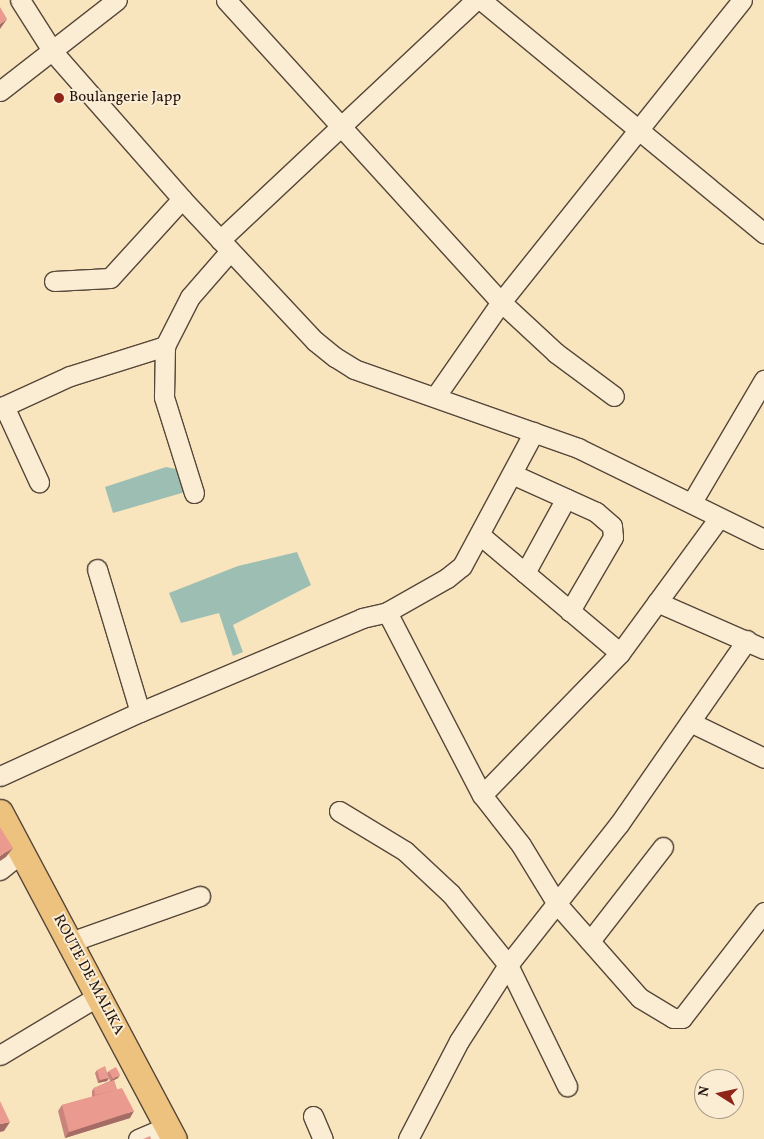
<!DOCTYPE html>
<style>
body{margin:0}
#map{position:relative;width:764px;height:1139px;overflow:hidden;background:#f8e4bd;font-family:Vollkorn,serif}
div>[style]{position:absolute}
.water>*{inset:0;background:#9dbeb3}
.roads{filter:drop-shadow(1px 0 #574739) drop-shadow(-1px 0 #574739) drop-shadow(0 1px #574739) drop-shadow(0 -1px #574739)}
.minor>*{height:19px;margin:-9.5px;padding:0 9.5px;transform-origin:9.5px;border-radius:9.5px;background:#faedd4}
.major>*{height:25px;margin:-12.5px;padding:0 12.5px;transform-origin:12.5px;border-radius:12.5px;background:#ecc27e}
.wall>*{inset:0;background:#c9847b}
.shaded-wall>*{inset:0;background:#a46c64}
.building>*{inset:0;background:#ea9a8f;transform-origin:0 0}
.dots>*{width:14px;height:14px;translate:-50% -50%;box-sizing:border-box;border:2px solid #faedd4;border-radius:50%}
span{translate:-50% -50%;white-space:nowrap;text-align:center;line-height:1.15;-webkit-text-stroke:4px #faedd4;paint-order:stroke}
.poi-label{font-size:15px;color:#21130d}
.left{translate:0 -50%;text-align:left}
.street-label{font-size:15px;color:#21130d}
.north{position:absolute;left:694px;top:1069px;width:50px;height:50px;box-sizing:border-box;background:#faedd4;border:1px solid #a39684;border-radius:50%;rotate:280deg;font-size:14px;font-weight:700;line-height:20px;text-align:center;color:#21130d}
.north::after{content:'';display:block;margin:auto;width:18px;height:22px;background:#8f2418;clip-path:polygon(50% 0,100% 100%,50% 72%,0 100%)}
</style>
<div id="map">
<div class="water">
<div style="clip-path:polygon(166px 467px,176px 469px,192px 490px,113px 513px,105px 487px)"></div>
<div style="clip-path:polygon(297px 552px,311px 585px,233px 625px,243px 652px,233px 656px,219px 613px,181px 623px,169px 593px,238px 566px)"></div>
</div>
<div class="roads">
<div class="minor">
<div style="left:20px;top:0;width:62px;rotate:57.6deg"></div>
<div style="left:53px;top:52px;width:196px;rotate:48.7deg"></div>
<div style="left:182px;top:199px;width:195px;rotate:46.9deg"></div>
<div style="left:315px;top:341px;width:26px;rotate:39deg"></div>
<div style="left:335px;top:357px;width:22px;rotate:32deg"></div>
<div style="left:354px;top:369px;width:238px;rotate:19.4deg"></div>
<div style="left:578px;top:448px;width:207px;rotate:26.1deg"></div>
<div style="left:226px;top:0;width:408px;rotate:47.7deg"></div>
<div style="left:501px;top:302px;width:75px;rotate:42.8deg"></div>
<div style="left:556px;top:353px;width:72px;rotate:36.6deg"></div>
<div style="left:481px;top:0;width:367px;rotate:39.5deg"></div>
<div style="left:0;top:91px;width:148px;rotate:-37.9deg"></div>
<div style="left:220px;top:240px;width:351px;rotate:-43.2deg"></div>
<div style="left:54px;top:281px;width:56px;rotate:-3.1deg"></div>
<div style="left:110px;top:278px;width:107px;rotate:-47.7deg"></div>
<div style="left:435px;top:397px;width:116px;rotate:-55.2deg"></div>
<div style="left:501px;top:302px;width:386px;rotate:-51.4deg"></div>
<div style="left:4px;top:406px;width:84px;rotate:65.3deg"></div>
<div style="left:0;top:408px;width:77px;rotate:-24.6deg"></div>
<div style="left:70px;top:376px;width:100px;rotate:-17.5deg"></div>
<div style="left:512px;top:474px;width:92px;rotate:24.3deg"></div>
<div style="left:596px;top:512px;width:21px;rotate:41deg"></div>
<div style="left:612px;top:526px;width:11px;rotate:85deg"></div>
<div style="left:613px;top:537px;width:86px;rotate:120.2deg"></div>
<div style="left:194px;top:493px;width:101px;rotate:-107.4deg"></div>
<div style="left:164px;top:397px;width:51px;rotate:-88.9deg"></div>
<div style="left:165px;top:346px;width:55px;rotate:-63deg"></div>
<div style="left:190px;top:297px;width:61px;rotate:-49deg"></div>
<div style="left:692px;top:502px;width:142px;rotate:-59.5deg"></div>
<div style="left:480px;top:535px;width:183px;rotate:40.1deg"></div>
<div style="left:97px;top:569px;width:149px;rotate:73.3deg"></div>
<div style="left:525px;top:573px;width:85px;rotate:-61.3deg"></div>
<div style="left:657px;top:602px;width:117px;rotate:23.7deg"></div>
<div style="left:387px;top:612px;width:206px;rotate:62.6deg"></div>
<div style="left:482px;top:795px;width:63px;rotate:52deg"></div>
<div style="left:521px;top:845px;width:69px;rotate:58.6deg"></div>
<div style="left:557px;top:904px;width:125px;rotate:48.6deg"></div>
<div style="left:640px;top:998px;width:39px;rotate:31deg"></div>
<div style="left:673px;top:1018px;width:9px"></div>
<div style="left:682px;top:1018px;width:134px;rotate:-52.3deg"></div>
<div style="left:690px;top:722px;width:82px;rotate:25.9deg"></div>
<div style="left:0;top:776px;width:154px;rotate:-24.6deg"></div>
<div style="left:140px;top:712px;width:241px;rotate:-22.9deg"></div>
<div style="left:362px;top:618px;width:26px;rotate:-13deg"></div>
<div style="left:387px;top:612px;width:69px;rotate:-29.5deg"></div>
<div style="left:447px;top:578px;width:19px;rotate:-39deg"></div>
<div style="left:462px;top:566px;width:152px;rotate:-61.8deg"></div>
<div style="left:482px;top:795px;width:198px;rotate:-45.8deg"></div>
<div style="left:620px;top:653px;width:166px;rotate:-53.8deg"></div>
<div style="left:339px;top:811px;width:77px;rotate:31.2deg"></div>
<div style="left:405px;top:851px;width:63px;rotate:43.1deg"></div>
<div style="left:451px;top:894px;width:91px;rotate:51.2deg"></div>
<div style="left:508px;top:965px;width:135px;rotate:64deg"></div>
<div style="left:0;top:870px;width:28px;rotate:-39deg"></div>
<div style="left:590px;top:941px;width:119px;rotate:-52.2deg"></div>
<div style="left:70px;top:942px;width:138px;rotate:-19.5deg"></div>
<div style="left:0;top:1055px;width:114px;rotate:-31deg"></div>
<div style="left:313px;top:1116px;width:25px;rotate:67deg"></div>
<div style="left:138px;top:1139px;width:33px;rotate:-23deg"></div>
<div style="left:408px;top:1139px;width:110px;rotate:-62.5deg"></div>
<div style="left:459px;top:1041px;width:90px;rotate:-57.2deg"></div>
<div style="left:508px;top:965px;width:179px;rotate:-51.8deg"></div>
<div style="left:619px;top:824px;width:224px;rotate:-55.2deg"></div>
</div>
<div class="major">
<div style="left:0;top:812px;width:370px;rotate:62deg"></div>
</div>
</div>
<div class="wall">
<div style="clip-path:polygon(97px 1070px,107px 1073px,109px 1071px,118px 1078px,114px 1080px,117px 1090px,130px 1118px,65px 1138px,58px 1111px,62px 1105px,92px 1097px,92px 1091px,94px 1088px,110px 1081px,109px 1078px,107px 1081px,98px 1083px,95px 1073px)"></div>
</div>
<div class="shaded-wall">
<div style="clip-path:polygon(7px 19px,0 29px,0 24px)"></div>
<div style="clip-path:polygon(13px 848px,6px 857px,0 861px,0 856px)"></div>
<div style="clip-path:polygon(120px 1075px,118px 1078px,110px 1082px,113px 1079px)"></div>
<div style="clip-path:polygon(109px 1078px,107px 1081px,98px 1083px,100px 1080px)"></div>
<div style="clip-path:polygon(134px 1111px,130px 1118px,65px 1138px,69px 1132px)"></div>
<div style="clip-path:polygon(10px 1122px,4px 1131px,0 1132px,0 1124px)"></div>
</div>
<div class="building">
<div style="clip-path:polygon(0 7px,7px 19px,0 24px)"></div>
<div style="clip-path:polygon(0 827px,13px 848px,0 856px)"></div>
<div style="clip-path:polygon(105px 1066px,109px 1078px,100px 1080px,97px 1070px)"></div>
<div style="left:116px;top:1067px;width:9px;height:8px;rotate:63deg"></div>
<div style="clip-path:polygon(114px 1080px,117px 1090px,95px 1095px,94px 1088px)"></div>
<div style="clip-path:polygon(122px 1088px,134px 1111px,69px 1132px,62px 1105px)"></div>
<div style="clip-path:polygon(0 1101px,10px 1122px,0 1124px)"></div>
<div style="clip-path:polygon(150px 1136px,151px 1139px,143px 1139px)"></div>
</div>
<div class="dots">
<div style="left:59px;top:98px;background:#8f2418"></div>
</div>
<div class="poi-label">
<span class="left" style="left:69px;top:98px">Boulangerie Japp</span>
</div>
<div class="street-label">
<span style="left:88px;top:975px;rotate:62deg">ROUTE DE MALIKA</span>
</div>
<div class="north">N</div>
</div>
